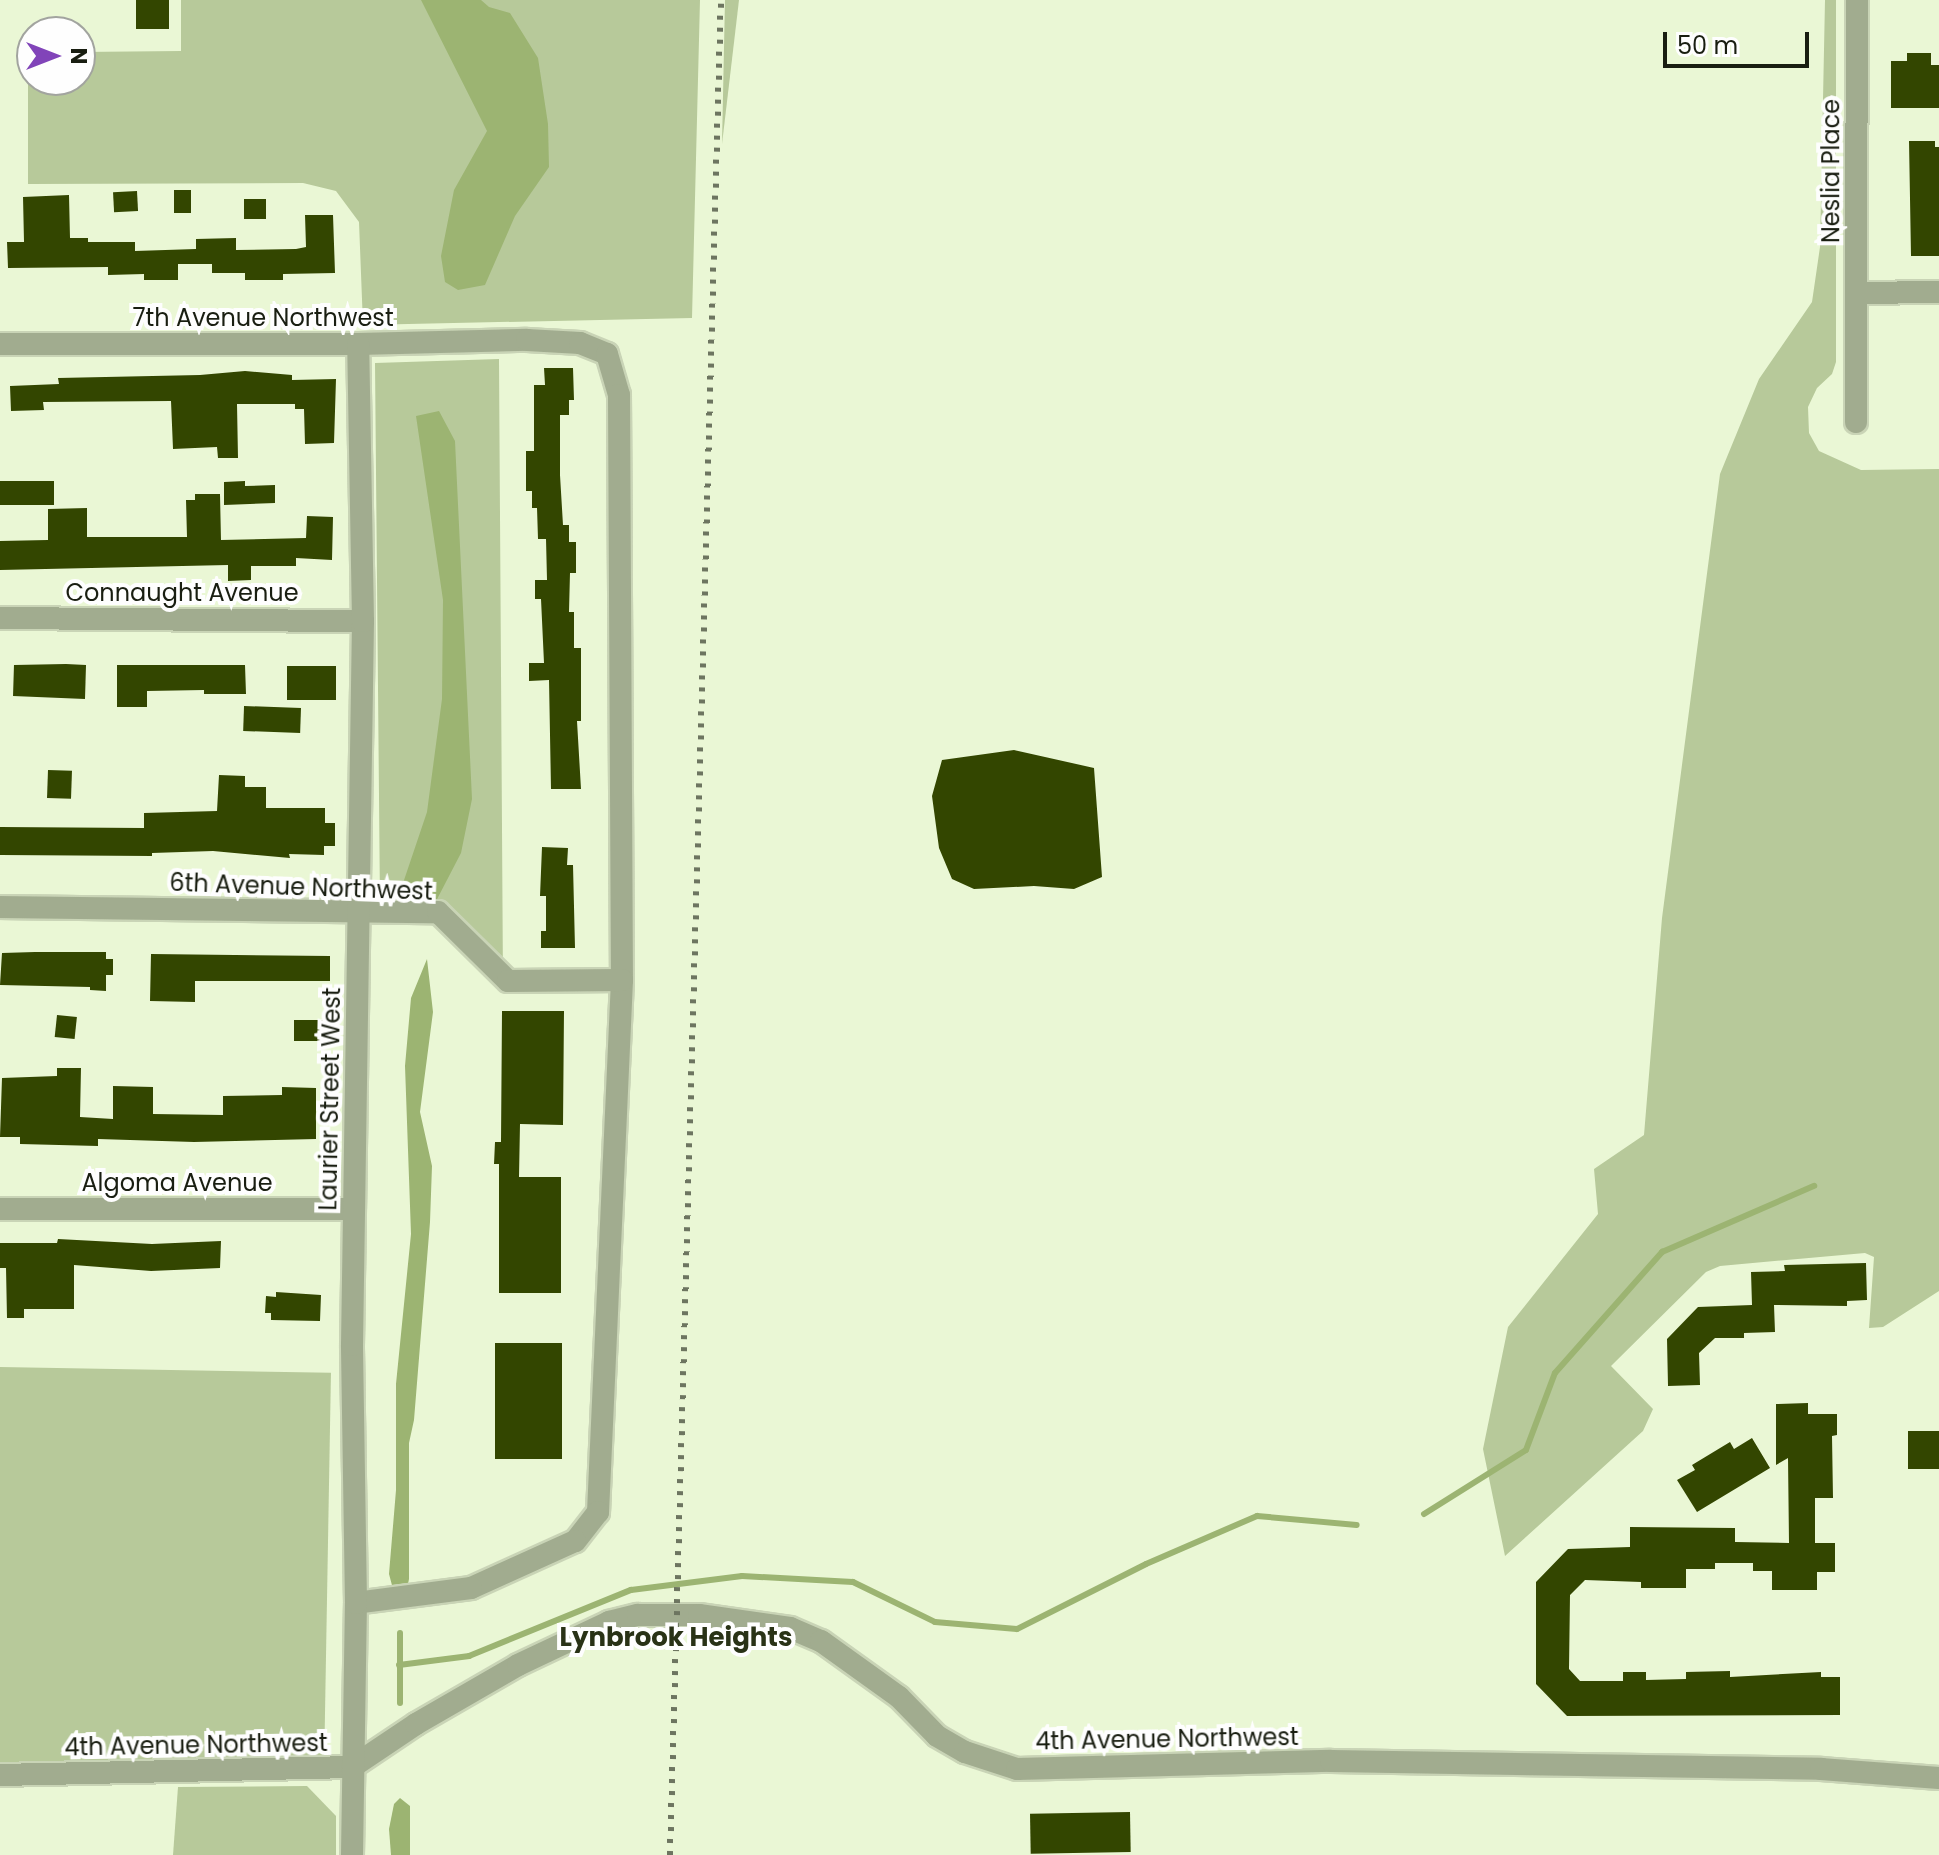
<!DOCTYPE html>
<style>
body{margin:0}
#map{position:relative;width:1939px;height:1855px;overflow:hidden;background:#eaf7d5;font-family:Poppins,sans-serif}
div>[style]{position:absolute}
.green>*{inset:0;background:#b7c99a;transform-origin:0 0}
.water>*{inset:0;background:#9cb472}
.stream>*{height:6px;margin:-3px;padding:0 3px;transform-origin:3px;border-radius:3px;background:#9cb472}
.building>*{inset:0;background:#334600;transform-origin:0 0}
.roads{filter:drop-shadow(2px 0 #c9d4b6) drop-shadow(-2px 0 #c9d4b6) drop-shadow(0 2px #c9d4b6) drop-shadow(0 -2px #c9d4b6)}
.minor>*{height:22px;margin:-11px;padding:0 11px;transform-origin:11px;border-radius:11px;background:#a1ac8f}
.rail>*{height:6px;margin-top:-3px;transform-origin:0;background:repeating-linear-gradient(90deg,#6d7560 0 4px,transparent 0 12px)}
span{translate:-50% -50%;white-space:nowrap;text-align:center;line-height:1.15;-webkit-text-stroke:8px #fefefe;paint-order:stroke}
.street-label{font-size:24px;color:#191e11}
.neighbourhood-label{font-size:26px;color:#293216;font-weight:700}
.north{position:absolute;left:16px;top:16px;width:80px;height:80px;box-sizing:border-box;background:#fefefe;border:2px solid #a2a49f;border-radius:50%;rotate:90deg;font-size:22px;font-weight:700;line-height:32px;text-align:center;color:#191e11}
.north::after{content:'';display:block;margin:auto;width:28px;height:36px;background:#8144b9;clip-path:polygon(50% 0,100% 100%,50% 72%,0 100%)}
.scale{position:absolute;left:1663px;top:32px;width:146px;height:36px;box-sizing:border-box;border:4px solid #191e11;border-top:0;padding-left:10px;font-size:24px;line-height:28px;white-space:nowrap;color:#191e11;-webkit-text-stroke:6px #fefefe;paint-order:stroke}
</style>
<div id="map">
<div class="green">
<div style="clip-path:polygon(181px 0,700px 0,692px 318px,363px 325px,359px 222px,336px 191px,303px 183px,28px 184px,28px 52px,32px 52px,32px 80px,80px 80px,80px 52px,181px 51px)"></div>
<div style="clip-path:polygon(725px 0,739px 0,722px 144px)"></div>
<div style="clip-path:polygon(1825px 0,1836px 0,1836px 362px,1832px 374px,1817px 388px,1808px 407px,1809px 433px,1819px 451px,1861px 470px,1939px 469px,1939px 1291px,1883px 1327px,1869px 1328px,1874px 1257px,1865px 1253px,1720px 1266px,1706px 1272px,1611px 1366px,1653px 1409px,1643px 1431px,1505px 1556px,1483px 1449px,1508px 1327px,1598px 1214px,1594px 1169px,1644px 1135px,1662px 918px,1720px 474px,1759px 379px,1812px 302px,1820px 247px)"></div>
<div style="clip-path:polygon(499px 359px,503px 983px,436px 920px,380px 905px,375px 363px)"></div>
<div style="left:0;top:1367px;width:331px;height:395px;rotate:1deg"></div>
<div style="clip-path:polygon(307px 1786px,336px 1816px,336px 1855px,173px 1855px,178px 1787px)"></div>
</div>
<div class="water">
<div style="clip-path:polygon(421px 0,481px 0,489px 7px,510px 13px,538px 58px,548px 124px,549px 167px,515px 216px,485px 285px,458px 290px,445px 282px,441px 256px,454px 190px,487px 131px)"></div>
<div style="clip-path:polygon(439px 411px,455px 441px,472px 799px,461px 853px,434px 905px,400px 892px,427px 812px,442px 699px,443px 600px,416px 416px)"></div>
<div style="clip-path:polygon(427px 959px,433px 1012px,420px 1112px,432px 1166px,430px 1222px,414px 1420px,409px 1443px,409px 1579px,407px 1589px,393px 1589px,389px 1574px,396px 1490px,396px 1384px,411px 1234px,405px 1066px,411px 998px)"></div>
<div style="clip-path:polygon(400px 1798px,410px 1806px,410px 1855px,391px 1855px,389px 1829px,394px 1804px)"></div>
</div>
<div class="stream">
<div style="left:1424px;top:1514px;width:120px;rotate:-32.1deg"></div>
<div style="left:1526px;top:1450px;width:82px;rotate:-69.4deg"></div>
<div style="left:1555px;top:1373px;width:162px;rotate:-48.5deg"></div>
<div style="left:1662px;top:1252px;width:166px;rotate:-23.5deg"></div>
<div style="left:400px;top:1633px;width:70px;rotate:90deg"></div>
<div style="left:399px;top:1665px;width:71px;rotate:-7.3deg"></div>
<div style="left:469px;top:1656px;width:175px;rotate:-22.2deg"></div>
<div style="left:631px;top:1590px;width:112px;rotate:-7.2deg"></div>
<div style="left:742px;top:1576px;width:111px;rotate:3.1deg"></div>
<div style="left:853px;top:1582px;width:91px;rotate:26deg"></div>
<div style="left:935px;top:1622px;width:82px;rotate:4.9deg"></div>
<div style="left:1017px;top:1629px;width:144px;rotate:-26.7deg"></div>
<div style="left:1146px;top:1564px;width:121px;rotate:-23.4deg"></div>
<div style="left:1257px;top:1516px;width:100px;rotate:5.1deg"></div>
</div>
<div class="building">
<div style="left:136px;top:0;width:33px;height:29px"></div>
<div style="clip-path:polygon(1907px 53px,1931px 53px,1931px 65px,1939px 65px,1939px 108px,1891px 108px,1891px 61px,1907px 61px)"></div>
<div style="clip-path:polygon(1909px 141px,1935px 141px,1935px 147px,1939px 147px,1939px 256px,1911px 256px)"></div>
<div style="left:191px;top:190px;width:23px;height:17px;rotate:90deg"></div>
<div style="left:137px;top:191px;width:20px;height:24px;rotate:87deg"></div>
<div style="clip-path:polygon(69px 195px,70px 238px,88px 238px,88px 242px,135px 242px,135px 251px,196px 249px,196px 239px,236px 238px,236px 250px,296px 249px,306px 247px,305px 215px,333px 215px,335px 273px,283px 274px,283px 280px,245px 280px,245px 273px,212px 273px,212px 264px,178px 264px,178px 280px,144px 280px,144px 274px,108px 275px,108px 267px,8px 268px,7px 242px,24px 242px,23px 197px)"></div>
<div style="left:244px;top:199px;width:22px;height:20px"></div>
<div style="clip-path:polygon(544px 368px,573px 368px,574px 400px,569px 400px,569px 415px,560px 415px,560px 475px,563px 525px,569px 525px,569px 542px,576px 542px,576px 573px,570px 573px,569px 612px,574px 612px,574px 648px,581px 648px,581px 721px,577px 721px,581px 789px,551px 789px,549px 680px,529px 681px,529px 663px,544px 663px,541px 599px,535px 599px,535px 580px,547px 580px,546px 539px,538px 539px,537px 508px,532px 508px,532px 491px,526px 491px,526px 451px,534px 451px,534px 385px,545px 385px)"></div>
<div style="clip-path:polygon(245px 371px,292px 375px,292px 380px,336px 379px,334px 443px,305px 444px,304px 409px,295px 409px,295px 404px,237px 404px,238px 458px,218px 458px,217px 447px,173px 449px,171px 401px,43px 402px,44px 410px,11px 411px,10px 386px,59px 384px,58px 378px,200px 375px)"></div>
<div style="left:54px;top:481px;width:24px;height:54px;rotate:90deg"></div>
<div style="clip-path:polygon(245px 481px,245px 486px,275px 485px,275px 503px,224px 505px,224px 482px)"></div>
<div style="clip-path:polygon(195px 494px,220px 494px,221px 540px,306px 538px,307px 516px,333px 517px,332px 560px,296px 558px,296px 566px,251px 566px,251px 580px,228px 581px,228px 565px,0 570px,0 541px,48px 540px,48px 509px,87px 508px,87px 537px,187px 537px,186px 500px,195px 500px)"></div>
<div style="clip-path:polygon(66px 664px,86px 665px,85px 699px,13px 696px,14px 665px)"></div>
<div style="clip-path:polygon(117px 665px,245px 665px,246px 694px,204px 694px,204px 690px,147px 691px,147px 707px,117px 707px)"></div>
<div style="left:287px;top:666px;width:49px;height:34px"></div>
<div style="left:301px;top:708px;width:25px;height:57px;rotate:92deg"></div>
<div style="clip-path:polygon(1014px 750px,1094px 768px,1102px 877px,1074px 889px,1034px 886px,974px 889px,952px 879px,939px 848px,932px 796px,942px 760px)"></div>
<div style="left:48px;top:770px;width:24px;height:28px;rotate:2deg"></div>
<div style="clip-path:polygon(219px 775px,245px 776px,245px 787px,266px 787px,266px 808px,325px 808px,325px 823px,335px 823px,335px 846px,324px 846px,324px 855px,289px 854px,290px 858px,213px 851px,152px 853px,152px 856px,0 855px,0 827px,144px 828px,144px 813px,217px 811px)"></div>
<div style="clip-path:polygon(542px 847px,568px 848px,567px 865px,573px 865px,575px 948px,541px 948px,541px 931px,546px 931px,546px 896px,540px 896px)"></div>
<div style="clip-path:polygon(35px 952px,106px 952px,106px 959px,113px 959px,113px 975px,106px 975px,106px 991px,90px 990px,90px 987px,0 985px,2px 953px)"></div>
<div style="clip-path:polygon(151px 954px,330px 956px,330px 981px,195px 981px,195px 1002px,150px 1001px)"></div>
<div style="clip-path:polygon(502px 1011px,564px 1011px,563px 1125px,520px 1124px,519px 1177px,561px 1177px,561px 1293px,499px 1293px,499px 1164px,494px 1164px,495px 1142px,501px 1142px)"></div>
<div style="left:57px;top:1015px;width:20px;height:22px;rotate:6deg"></div>
<div style="left:294px;top:1020px;width:38px;height:21px"></div>
<div style="clip-path:polygon(57px 1068px,81px 1068px,80px 1117px,113px 1119px,113px 1086px,153px 1087px,153px 1114px,223px 1115px,223px 1096px,282px 1095px,282px 1087px,316px 1088px,316px 1139px,194px 1142px,98px 1139px,98px 1146px,20px 1144px,20px 1137px,0 1137px,2px 1078px,57px 1076px)"></div>
<div style="clip-path:polygon(58px 1239px,152px 1244px,221px 1241px,220px 1268px,151px 1271px,74px 1265px,74px 1309px,24px 1309px,24px 1318px,7px 1318px,6px 1268px,0 1268px,0 1243px,57px 1243px)"></div>
<div style="clip-path:polygon(1866px 1263px,1867px 1300px,1847px 1301px,1847px 1306px,1774px 1305px,1775px 1332px,1744px 1333px,1744px 1338px,1715px 1338px,1699px 1353px,1700px 1385px,1668px 1386px,1667px 1339px,1698px 1307px,1752px 1305px,1751px 1272px,1785px 1271px,1784px 1265px)"></div>
<div style="clip-path:polygon(276px 1292px,321px 1295px,320px 1321px,271px 1320px,271px 1313px,265px 1313px,266px 1296px,276px 1297px)"></div>
<div style="left:495px;top:1343px;width:67px;height:116px"></div>
<div style="clip-path:polygon(1808px 1403px,1808px 1414px,1837px 1414px,1837px 1435px,1832px 1436px,1833px 1498px,1815px 1498px,1815px 1543px,1835px 1543px,1835px 1572px,1817px 1572px,1817px 1590px,1772px 1590px,1772px 1571px,1753px 1571px,1753px 1563px,1715px 1563px,1715px 1569px,1686px 1569px,1686px 1588px,1641px 1588px,1641px 1582px,1585px 1580px,1570px 1595px,1569px 1669px,1580px 1681px,1623px 1681px,1623px 1672px,1646px 1672px,1646px 1680px,1686px 1679px,1686px 1672px,1730px 1671px,1730px 1677px,1821px 1672px,1821px 1677px,1840px 1677px,1840px 1715px,1567px 1716px,1536px 1684px,1536px 1582px,1568px 1549px,1630px 1547px,1630px 1527px,1735px 1528px,1735px 1542px,1789px 1543px,1788px 1458px,1776px 1465px,1776px 1404px)"></div>
<div style="left:1939px;top:1431px;width:38px;height:31px;rotate:90deg"></div>
<div style="clip-path:polygon(1752px 1438px,1770px 1468px,1697px 1512px,1677px 1480px,1695px 1470px,1692px 1465px,1730px 1442px,1734px 1449px)"></div>
<div style="left:1130px;top:1812px;width:40px;height:100px;rotate:89deg"></div>
</div>
<div class="roads">
<div class="minor">
<div style="left:1857px;top:293px;width:82px;rotate:-0.7deg"></div>
<div style="left:0;top:344px;width:358px"></div>
<div style="left:358px;top:344px;width:169px;rotate:-1.4deg"></div>
<div style="left:527px;top:340px;width:53px;rotate:3.2deg"></div>
<div style="left:580px;top:343px;width:29px;rotate:22deg"></div>
<div style="left:607px;top:354px;width:43px;rotate:73.7deg"></div>
<div style="left:619px;top:395px;width:585px;rotate:89.71deg"></div>
<div style="left:622px;top:980px;width:533px;rotate:92.58deg"></div>
<div style="left:598px;top:1512px;width:37px;rotate:128deg"></div>
<div style="left:575px;top:1541px;width:114px;rotate:155.7deg"></div>
<div style="left:471px;top:1588px;width:116px;rotate:172.6deg"></div>
<div style="left:1856px;top:422px;width:422px;rotate:-89.9deg"></div>
<div style="left:0;top:618px;width:363px;rotate:0.5deg"></div>
<div style="left:0;top:907px;width:438px;rotate:0.7deg"></div>
<div style="left:438px;top:912px;width:98px;rotate:44.6deg"></div>
<div style="left:508px;top:981px;width:114px;rotate:-0.5deg"></div>
<div style="left:0;top:1209px;width:354px"></div>
<div style="left:0;top:1775px;width:352px;rotate:-1.3deg"></div>
<div style="left:352px;top:1767px;width:77px;rotate:-33.9deg"></div>
<div style="left:416px;top:1724px;width:118px;rotate:-30deg"></div>
<div style="left:518px;top:1665px;width:101px;rotate:-25.3deg"></div>
<div style="left:609px;top:1622px;width:30px;rotate:-14deg"></div>
<div style="left:638px;top:1615px;width:61px"></div>
<div style="left:699px;top:1615px;width:92px;rotate:8.1deg"></div>
<div style="left:790px;top:1628px;width:34px;rotate:23deg"></div>
<div style="left:821px;top:1641px;width:96px;rotate:35.7deg"></div>
<div style="left:899px;top:1697px;width:54px;rotate:45.7deg"></div>
<div style="left:937px;top:1736px;width:32px;rotate:30deg"></div>
<div style="left:965px;top:1752px;width:55px;rotate:18.1deg"></div>
<div style="left:1017px;top:1769px;width:314px;rotate:-1.5deg"></div>
<div style="left:1331px;top:1761px;width:490px;rotate:0.9deg"></div>
<div style="left:1821px;top:1769px;width:118px;rotate:4.4deg"></div>
<div style="left:352px;top:1855px;width:252px;rotate:-89.1deg"></div>
<div style="left:356px;top:1603px;width:258px;rotate:-90.9deg"></div>
<div style="left:352px;top:1345px;width:724px;rotate:-89.13deg"></div>
<div style="left:363px;top:621px;width:277px;rotate:-91deg"></div>
</div>
</div>
<div class="rail">
<div style="left:670px;top:1855px;width:1856px;rotate:-88.43deg"></div>
</div>
<div class="street-label">
<span style="left:1831px;top:171px;rotate:-90deg">Neslia Place</span>
<span style="left:263px;top:318px">7th Avenue Northwest</span>
<span style="left:182px;top:593px">Connaught Avenue</span>
<span style="left:301px;top:887px;rotate:2deg">6th Avenue Northwest</span>
<span style="left:330px;top:1099px;rotate:-89deg">Laurier Street West</span>
<span style="left:177px;top:1183px">Algoma Avenue</span>
<span style="left:1167px;top:1739px;rotate:-1deg">4th Avenue Northwest</span>
<span style="left:196px;top:1745px;rotate:-1deg">4th Avenue Northwest</span>
</div>
<div class="neighbourhood-label">
<span style="left:676px;top:1638px">Lynbrook Heights</span>
</div>
<div class="north">N</div>
<div class="scale">50 m</div>
</div>
